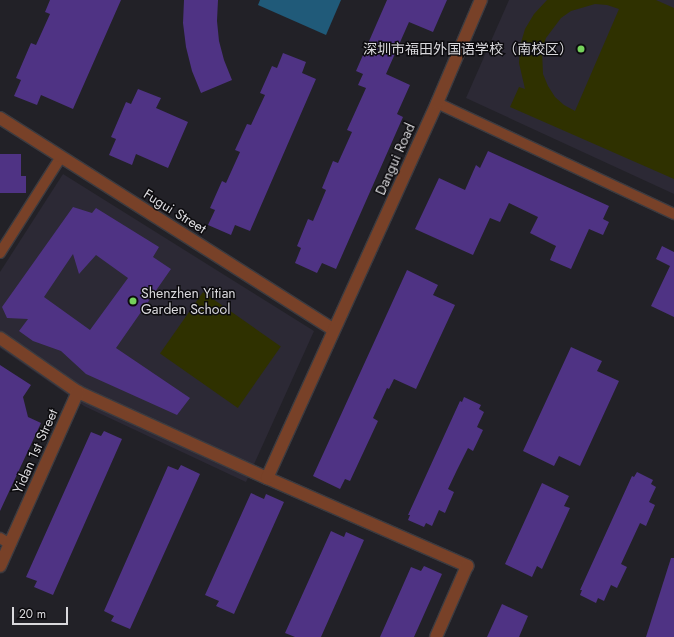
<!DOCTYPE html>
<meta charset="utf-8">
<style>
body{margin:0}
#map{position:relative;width:674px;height:637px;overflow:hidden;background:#222127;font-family:Jost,"Noto Sans SC",sans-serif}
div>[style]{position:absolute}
.built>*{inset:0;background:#2c2935}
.green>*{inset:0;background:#2f3100;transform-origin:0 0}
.water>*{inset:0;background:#205a79}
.building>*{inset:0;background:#4f3384}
.roads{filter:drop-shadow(1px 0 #3c3b40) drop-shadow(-1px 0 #3c3b40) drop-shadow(0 1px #3c3b40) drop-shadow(0 -1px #3c3b40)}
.lane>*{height:10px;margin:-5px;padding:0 5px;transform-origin:5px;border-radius:5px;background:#784128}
.street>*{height:12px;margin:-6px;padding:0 6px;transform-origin:6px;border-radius:6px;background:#784128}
.dots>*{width:11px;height:11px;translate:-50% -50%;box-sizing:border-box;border:2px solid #0c0b0e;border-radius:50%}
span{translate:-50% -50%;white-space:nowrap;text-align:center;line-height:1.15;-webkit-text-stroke:3px #0c0b0e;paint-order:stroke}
.poi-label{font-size:14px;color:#dad9dd}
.right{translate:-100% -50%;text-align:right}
.left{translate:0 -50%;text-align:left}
.street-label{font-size:14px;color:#dad9dd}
.scale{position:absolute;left:12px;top:607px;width:56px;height:18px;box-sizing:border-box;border:2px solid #dad9dd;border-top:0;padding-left:5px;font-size:12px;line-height:14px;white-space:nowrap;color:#dad9dd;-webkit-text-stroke:3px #0c0b0e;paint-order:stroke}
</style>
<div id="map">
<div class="built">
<div style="clip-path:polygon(509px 0,674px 0,674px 194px,466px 98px)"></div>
<div style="clip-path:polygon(63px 174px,314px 331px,246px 482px,84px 406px,0 348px,0 272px)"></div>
</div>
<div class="green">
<div style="clip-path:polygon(evenodd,547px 0,656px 0,674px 8px,674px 179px,510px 107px,519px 87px,525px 89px,519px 63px,520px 46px,525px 29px,534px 14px,547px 0,595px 4px,607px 5px,619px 9px,575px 111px,564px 105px,555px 97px,548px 86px,543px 74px,542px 50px,546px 38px,561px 18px,571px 11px,595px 4px)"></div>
<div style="left:203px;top:292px;width:95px;height:75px;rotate:35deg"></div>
</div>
<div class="water">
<div style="clip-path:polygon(260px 0,341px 0,326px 35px,258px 5px)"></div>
</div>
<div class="building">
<div style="clip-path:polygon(50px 0,121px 0,73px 109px,41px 95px,37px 105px,14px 96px,21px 80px,16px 78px,31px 43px,36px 45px,50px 14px,45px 12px)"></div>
<div style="clip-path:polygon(184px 0,218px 0,217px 21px,219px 41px,224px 60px,232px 80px,201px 93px,192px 71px,186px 47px,183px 23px)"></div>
<div style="clip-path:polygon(387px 0,447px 0,433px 32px,409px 22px,386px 74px,410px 85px,397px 114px,403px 117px,336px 269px,322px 263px,317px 273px,295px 263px,301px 248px,297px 246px,308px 219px,313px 221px,326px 190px,322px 188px,333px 161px,338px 163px,352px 132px,347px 130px,366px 88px,358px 85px,363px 74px,356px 71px)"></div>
<div style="clip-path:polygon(283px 53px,306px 62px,302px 73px,316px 79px,250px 231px,235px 225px,231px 235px,208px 225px,215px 210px,210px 208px,222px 181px,226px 183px,240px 152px,235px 150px,247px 124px,251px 125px,265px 95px,260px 93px,272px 66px,277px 68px)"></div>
<div style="clip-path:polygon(138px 89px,161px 98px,156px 108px,188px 122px,168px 168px,136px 154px,132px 165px,109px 155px,116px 139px,111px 137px,126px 102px,131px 104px)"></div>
<div style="clip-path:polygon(488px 151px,609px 206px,603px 219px,609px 222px,603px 235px,589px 229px,571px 269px,550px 260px,556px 246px,530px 233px,538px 217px,509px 203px,500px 222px,490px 218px,473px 255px,415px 229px,439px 178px,465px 190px,476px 165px,480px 168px)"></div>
<div style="clip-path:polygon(0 154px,21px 154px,21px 176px,26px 176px,26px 193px,0 193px)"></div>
<div style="clip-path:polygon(evenodd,73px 207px,92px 213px,96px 208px,159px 247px,153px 257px,171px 269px,116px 348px,190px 398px,177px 415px,86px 374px,61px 351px,33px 341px,19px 331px,28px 319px,7px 318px,2px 307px,73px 207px,73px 254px,79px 274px,96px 255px,128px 278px,90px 330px,44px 297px,73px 254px)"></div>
<div style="clip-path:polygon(662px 246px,674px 252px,674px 317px,651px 306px,670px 266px,656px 259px)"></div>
<div style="clip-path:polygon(407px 270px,438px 285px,433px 295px,455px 305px,416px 389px,394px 379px,389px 389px,387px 388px,373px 418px,378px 421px,350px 481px,345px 479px,340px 489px,313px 476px)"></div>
<div style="clip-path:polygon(571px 347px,602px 361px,597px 371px,619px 381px,580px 466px,559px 456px,554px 466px,523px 451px)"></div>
<div style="clip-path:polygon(0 365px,31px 385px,23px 397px,28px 417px,41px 423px,0 511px)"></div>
<div style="clip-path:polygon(464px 397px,481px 405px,479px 409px,484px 412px,477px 427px,483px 430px,473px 451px,468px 448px,457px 470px,448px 489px,454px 492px,445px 513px,439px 510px,432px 526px,426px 523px,424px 527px,408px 520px,410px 515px,408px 515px,460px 401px,462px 402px)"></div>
<div style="clip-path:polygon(104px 431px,122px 439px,53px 595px,34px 587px,37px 581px,26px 577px,91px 432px,101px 436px)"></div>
<div style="clip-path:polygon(181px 465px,200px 474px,130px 629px,111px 621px,114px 616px,104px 611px,168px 466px,178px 470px)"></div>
<div style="clip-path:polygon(637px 472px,653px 480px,651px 484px,656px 487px,649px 502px,655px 505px,646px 526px,640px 523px,621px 564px,627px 567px,617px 588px,611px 585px,604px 601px,598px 598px,596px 603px,580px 595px,582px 590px,580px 590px,632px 476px,634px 477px)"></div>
<div style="clip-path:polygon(542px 483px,569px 496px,564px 506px,570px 508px,542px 569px,537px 566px,532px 577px,505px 564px)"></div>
<div style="clip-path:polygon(251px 493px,264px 499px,266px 494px,284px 502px,234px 614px,216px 606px,219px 601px,205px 595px)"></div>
<div style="clip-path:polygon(331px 531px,344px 537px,346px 532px,364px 540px,321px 637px,295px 637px,285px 633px)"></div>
<div style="clip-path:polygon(671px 558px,674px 558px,674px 637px,646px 637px)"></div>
<div style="clip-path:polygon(424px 566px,442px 574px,414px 637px,380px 637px,411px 567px,421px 571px)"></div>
<div style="clip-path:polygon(502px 604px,528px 616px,519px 637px,487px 637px)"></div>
</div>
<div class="roads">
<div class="lane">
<div style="left:437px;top:103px;width:262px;rotate:25.1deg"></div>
<div style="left:0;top:253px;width:114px;rotate:-57.6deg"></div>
<div style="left:0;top:538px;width:12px;rotate:31deg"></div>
</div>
<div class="street">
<div style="left:0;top:118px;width:394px;rotate:32.4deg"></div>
<div style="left:0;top:338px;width:95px;rotate:34.7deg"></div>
<div style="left:78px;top:392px;width:208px;rotate:24.5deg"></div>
<div style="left:267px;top:478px;width:219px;rotate:23.7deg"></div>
<div style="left:467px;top:566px;width:77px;rotate:113.6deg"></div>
<div style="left:267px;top:478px;width:412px;rotate:-65.6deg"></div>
<div style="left:437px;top:103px;width:112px;rotate:-66.9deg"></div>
<div style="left:0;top:566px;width:191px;rotate:-65.9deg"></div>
</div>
</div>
<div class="dots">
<div style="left:581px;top:49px;background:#75d25b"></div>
<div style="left:133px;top:301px;background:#75d25b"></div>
</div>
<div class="poi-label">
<span class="right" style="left:573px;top:49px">深圳市福田外国语学校（南校区）</span>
<span class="left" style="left:141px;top:301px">Shenzhen Yitian<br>Garden School</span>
</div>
<div class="street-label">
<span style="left:395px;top:159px;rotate:-66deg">Dangui Road</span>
<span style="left:175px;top:211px;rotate:32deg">Fugui Street</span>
<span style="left:35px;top:451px;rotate:-66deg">Yidan 1st Street</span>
</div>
<div class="scale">20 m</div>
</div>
